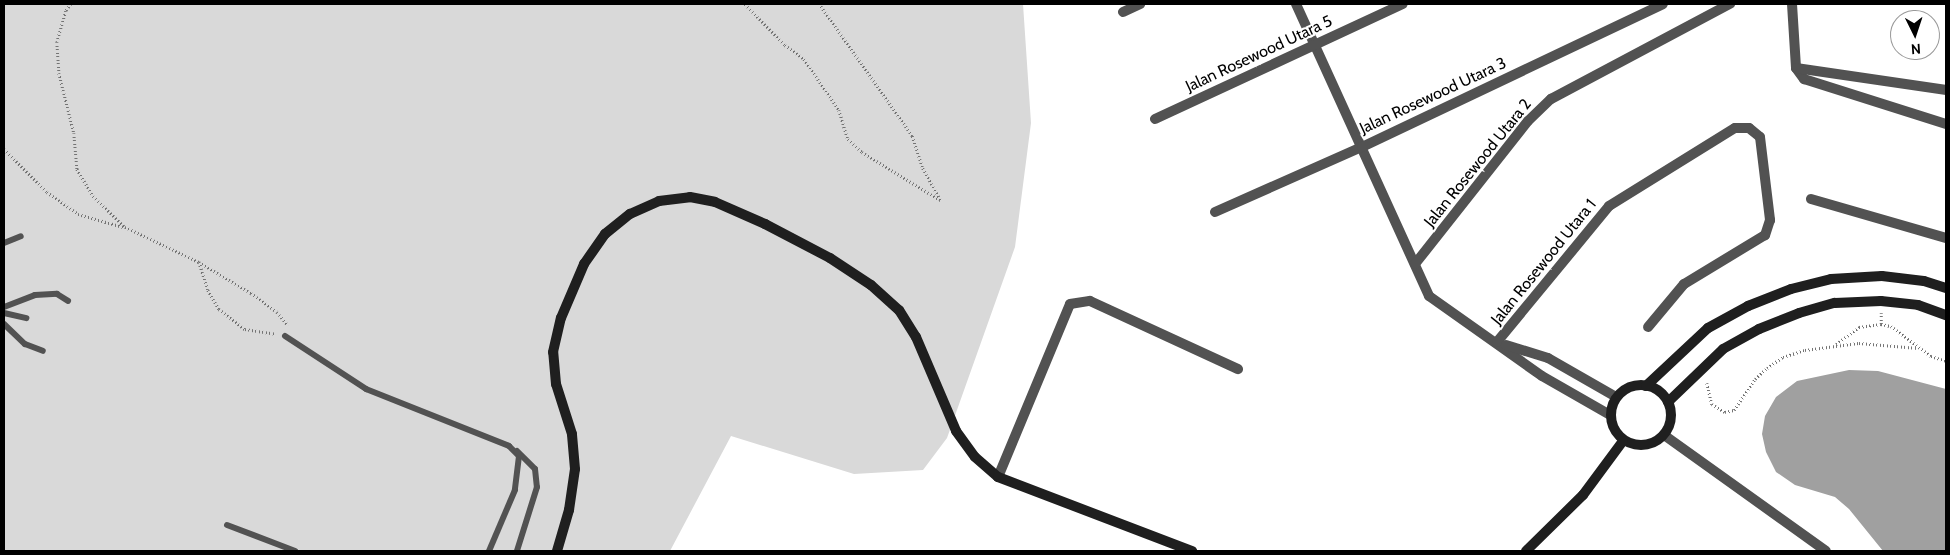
<!DOCTYPE html>
<style>
body{margin:0}
#map{position:relative;width:1950px;height:555px;overflow:hidden;background:#fff;font-family:Cabin,sans-serif}
div>[style]{position:absolute}
.green>*{inset:0;background:#d9d9d9}
.water>*{inset:0;background:#a0a0a0}
.path>*{height:2.5px;margin-top:-1.25px;transform-origin:0;background:repeating-linear-gradient(90deg,#747474 0 1px,transparent 0 3.5px)}
.lane>*{height:6px;margin:-3px;padding:0 3px;transform-origin:3px;border-radius:3px;background:#525252}
.street>*{height:10px;margin:-5px;padding:0 5px;transform-origin:5px;border-radius:5px;background:#525252}
.secondary>*{height:10px;margin:-5px;padding:0 5px;transform-origin:5px;border-radius:5px;background:#1f1f1f}
.secondary>.ring{margin:-5px;padding:0;box-sizing:content-box;background:none;border:10px solid #1f1f1f;border-radius:50%}
span{translate:-50% -50%;white-space:nowrap;text-align:center;line-height:1.15;-webkit-text-stroke:4px #fff;paint-order:stroke}
.street-label{font-size:16px;color:#000}
.frame{position:absolute;inset:0;border:5px solid #000;pointer-events:none}
.north{position:absolute;left:1890px;top:10px;width:50px;height:50px;box-sizing:border-box;background:#fff;border:1px solid #999;border-radius:50%;rotate:176deg;font-size:14px;font-weight:700;line-height:20px;text-align:center;color:#000}
.north::after{content:'';display:block;margin:auto;width:18px;height:22px;background:#000;clip-path:polygon(50% 0,100% 100%,50% 72%,0 100%)}
</style>
<div id="map">
<div class="green">
<div style="clip-path:polygon(4px 4px,1023px 4px,1031px 123px,1015px 247px,947px 438px,923px 470px,854px 474px,731px 436px,670px 551px,4px 551px)"></div>
</div>
<div class="water">
<div style="clip-path:polygon(1849px 370px,1878px 371px,1946px 389px,1946px 551px,1883px 551px,1849px 509px,1835px 497px,1795px 485px,1776px 472px,1766px 452px,1762px 434px,1765px 416px,1776px 397px,1797px 381px)"></div>
</div>
<div class="path">
<div style="left:71px;top:4px;width:9px;rotate:126deg"></div>
<div style="left:66px;top:11px;width:32px;rotate:106deg"></div>
<div style="left:57px;top:42px;width:31px;rotate:86deg"></div>
<div style="left:59px;top:73px;width:62px;rotate:76deg"></div>
<div style="left:74px;top:133px;width:36px;rotate:85deg"></div>
<div style="left:77px;top:169px;width:31px;rotate:59deg"></div>
<div style="left:93px;top:196px;width:45px;rotate:44.1deg"></div>
<div style="left:125px;top:227px;width:82px;rotate:25.3deg"></div>
<div style="left:199px;top:262px;width:61px;rotate:30.8deg"></div>
<div style="left:251px;top:293px;width:32px;rotate:36deg"></div>
<div style="left:277px;top:312px;width:17px;rotate:50deg"></div>
<div style="left:745px;top:4px;width:57px;rotate:45.7deg"></div>
<div style="left:785px;top:45px;width:24px;rotate:36deg"></div>
<div style="left:804px;top:59px;width:62px;rotate:55.5deg"></div>
<div style="left:839px;top:110px;width:30px;rotate:73deg"></div>
<div style="left:848px;top:139px;width:19px;rotate:43deg"></div>
<div style="left:862px;top:152px;width:92px;rotate:31.6deg"></div>
<div style="left:940px;top:200px;width:38px;rotate:-119deg"></div>
<div style="left:922px;top:167px;width:33px;rotate:-108deg"></div>
<div style="left:912px;top:136px;width:161px;rotate:-125.2deg"></div>
<div style="left:4px;top:149px;width:61px;rotate:45deg"></div>
<div style="left:47px;top:192px;width:38px;rotate:35deg"></div>
<div style="left:78px;top:214px;width:47px;rotate:16.1deg"></div>
<div style="left:199px;top:262px;width:29px;rotate:72deg"></div>
<div style="left:208px;top:290px;width:22px;rotate:60deg"></div>
<div style="left:219px;top:309px;width:33px;rotate:38deg"></div>
<div style="left:245px;top:329px;width:31px;rotate:9deg"></div>
<div style="left:1881px;top:324px;width:11px;rotate:-90deg"></div>
<div style="left:1836px;top:344px;width:29px;rotate:-36deg"></div>
<div style="left:1859px;top:327px;width:22px;rotate:-8deg"></div>
<div style="left:1881px;top:324px;width:10px;rotate:11deg"></div>
<div style="left:1891px;top:326px;width:50px;rotate:36.9deg"></div>
<div style="left:1931px;top:356px;width:16px;rotate:18deg"></div>
<div style="left:1707px;top:383px;width:22px;rotate:77deg"></div>
<div style="left:1712px;top:404px;width:15px;rotate:32deg"></div>
<div style="left:1725px;top:412px;width:9px;rotate:-13deg"></div>
<div style="left:1734px;top:410px;width:37px;rotate:-56deg"></div>
<div style="left:1755px;top:379px;width:16px;rotate:-43deg"></div>
<div style="left:1767px;top:368px;width:19px;rotate:-35deg"></div>
<div style="left:1783px;top:357px;width:23px;rotate:-18deg"></div>
<div style="left:1805px;top:350px;width:54px;rotate:-7.4deg"></div>
<div style="left:1859px;top:343px;width:59px;rotate:4.8deg"></div>
</div>
<div class="lane">
<div style="left:4px;top:243px;width:18px;rotate:-22deg"></div>
<div style="left:4px;top:307px;width:33px;rotate:-21deg"></div>
<div style="left:35px;top:295px;width:22px;rotate:-3deg"></div>
<div style="left:57px;top:294px;width:13px;rotate:32deg"></div>
<div style="left:4px;top:313px;width:23px;rotate:13deg"></div>
<div style="left:4px;top:324px;width:29px;rotate:44deg"></div>
<div style="left:25px;top:344px;width:19px;rotate:21deg"></div>
<div style="left:285px;top:336px;width:97px;rotate:33.2deg"></div>
<div style="left:366px;top:389px;width:154px;rotate:21.7deg"></div>
<div style="left:509px;top:446px;width:14px;rotate:45deg"></div>
<div style="left:519px;top:456px;width:34px;rotate:97deg"></div>
<div style="left:515px;top:490px;width:66px;rotate:113.1deg"></div>
<div style="left:517px;top:451px;width:25px;rotate:45deg"></div>
<div style="left:535px;top:469px;width:18px;rotate:84deg"></div>
<div style="left:537px;top:487px;width:67px;rotate:107.4deg"></div>
<div style="left:227px;top:525px;width:73px;rotate:20.9deg"></div>
</div>
<div class="street">
<div style="left:1296px;top:4px;width:321px;rotate:65.5deg"></div>
<div style="left:1429px;top:296px;width:138px;rotate:35.3deg"></div>
<div style="left:1542px;top:376px;width:78px;rotate:29.8deg"></div>
<div style="left:1792px;top:4px;width:64px;rotate:86.4deg"></div>
<div style="left:1123px;top:12px;width:19px;rotate:-25deg"></div>
<div style="left:1796px;top:68px;width:14px;rotate:54deg"></div>
<div style="left:1804px;top:79px;width:149px;rotate:17.6deg"></div>
<div style="left:1796px;top:68px;width:152px;rotate:8.3deg"></div>
<div style="left:1155px;top:119px;width:273px;rotate:-24.9deg"></div>
<div style="left:1811px;top:199px;width:141px;rotate:16.1deg"></div>
<div style="left:1215px;top:212px;width:161px;rotate:-23.9deg"></div>
<div style="left:1362px;top:147px;width:333px;rotate:-25.4deg"></div>
<div style="left:1415px;top:264px;width:182px;rotate:-51.7deg"></div>
<div style="left:1528px;top:121px;width:32px;rotate:-44deg"></div>
<div style="left:1551px;top:99px;width:203px;rotate:-28deg"></div>
<div style="left:1497px;top:342px;width:176px;rotate:-50.5deg"></div>
<div style="left:1609px;top:206px;width:148px;rotate:-31.8deg"></div>
<div style="left:1735px;top:128px;width:14px"></div>
<div style="left:1749px;top:128px;width:14px;rotate:39deg"></div>
<div style="left:1760px;top:137px;width:84px;rotate:83.1deg"></div>
<div style="left:1770px;top:220px;width:16px;rotate:108deg"></div>
<div style="left:1765px;top:235px;width:95px;rotate:148.8deg"></div>
<div style="left:1684px;top:284px;width:56px;rotate:129.9deg"></div>
<div style="left:1506px;top:345px;width:44px;rotate:17.2deg"></div>
<div style="left:1548px;top:358px;width:78px;rotate:29.8deg"></div>
<div style="left:1664px;top:435px;width:199px;rotate:35.6deg"></div>
<div style="left:998px;top:477px;width:187px;rotate:-67.4deg"></div>
<div style="left:1070px;top:304px;width:20px;rotate:-9deg"></div>
<div style="left:1090px;top:301px;width:163px;rotate:24.7deg"></div>
</div>
<div class="secondary">
<div class="ring" style="left:1611px;top:385px;width:50px;height:50px"></div>
<div style="left:1646px;top:386px;width:85px;rotate:-43.1deg"></div>
<div style="left:1708px;top:328px;width:46px;rotate:-28.8deg"></div>
<div style="left:1748px;top:306px;width:46px;rotate:-21.6deg"></div>
<div style="left:1791px;top:289px;width:41px;rotate:-14deg"></div>
<div style="left:1831px;top:279px;width:51px;rotate:-3.4deg"></div>
<div style="left:1882px;top:276px;width:42px;rotate:6.8deg"></div>
<div style="left:1924px;top:281px;width:23px;rotate:18deg"></div>
<div style="left:1668px;top:402px;width:76px;rotate:-43.9deg"></div>
<div style="left:1723px;top:349px;width:41px;rotate:-29.1deg"></div>
<div style="left:1759px;top:329px;width:43px;rotate:-21.8deg"></div>
<div style="left:1799px;top:313px;width:37px;rotate:-16deg"></div>
<div style="left:1835px;top:303px;width:46px;rotate:-2.5deg"></div>
<div style="left:1881px;top:301px;width:37px;rotate:6deg"></div>
<div style="left:1918px;top:305px;width:30px;rotate:20deg"></div>
<div style="left:557px;top:551px;width:43px;rotate:-73.7deg"></div>
<div style="left:569px;top:510px;width:41px;rotate:-81.7deg"></div>
<div style="left:575px;top:469px;width:35px;rotate:-95deg"></div>
<div style="left:572px;top:434px;width:52px;rotate:-107.7deg"></div>
<div style="left:556px;top:384px;width:32px;rotate:-95deg"></div>
<div style="left:553px;top:352px;width:35px;rotate:-77deg"></div>
<div style="left:561px;top:318px;width:59px;rotate:-66.9deg"></div>
<div style="left:584px;top:264px;width:37px;rotate:-55deg"></div>
<div style="left:605px;top:234px;width:32px;rotate:-39deg"></div>
<div style="left:630px;top:214px;width:32px;rotate:-24deg"></div>
<div style="left:659px;top:201px;width:31px;rotate:-7deg"></div>
<div style="left:690px;top:197px;width:25px;rotate:11deg"></div>
<div style="left:715px;top:202px;width:55px;rotate:23.7deg"></div>
<div style="left:765px;top:224px;width:73px;rotate:27.6deg"></div>
<div style="left:830px;top:258px;width:49px;rotate:33.4deg"></div>
<div style="left:871px;top:285px;width:38px;rotate:42deg"></div>
<div style="left:899px;top:310px;width:32px;rotate:58deg"></div>
<div style="left:916px;top:337px;width:102px;rotate:66.9deg"></div>
<div style="left:956px;top:431px;width:32px;rotate:54deg"></div>
<div style="left:975px;top:457px;width:30px;rotate:41deg"></div>
<div style="left:998px;top:477px;width:208px;rotate:20.9deg"></div>
<div style="left:1526px;top:551px;width:80px;rotate:-44.5deg"></div>
<div style="left:1583px;top:495px;width:67px;rotate:-53.5deg"></div>
</div>
<div class="street-label">
<span style="left:1259px;top:54px;rotate:-25deg">Jalan Rosewood Utara 5</span>
<span style="left:1433px;top:96px;rotate:-25deg">Jalan Rosewood Utara 3</span>
<span style="left:1478px;top:163px;rotate:-51deg">Jalan Rosewood Utara 2</span>
<span style="left:1544px;top:262px;rotate:-51deg">Jalan Rosewood Utara 1</span>
</div>
<div class="frame"></div>
<div class="north">N</div>
</div>
